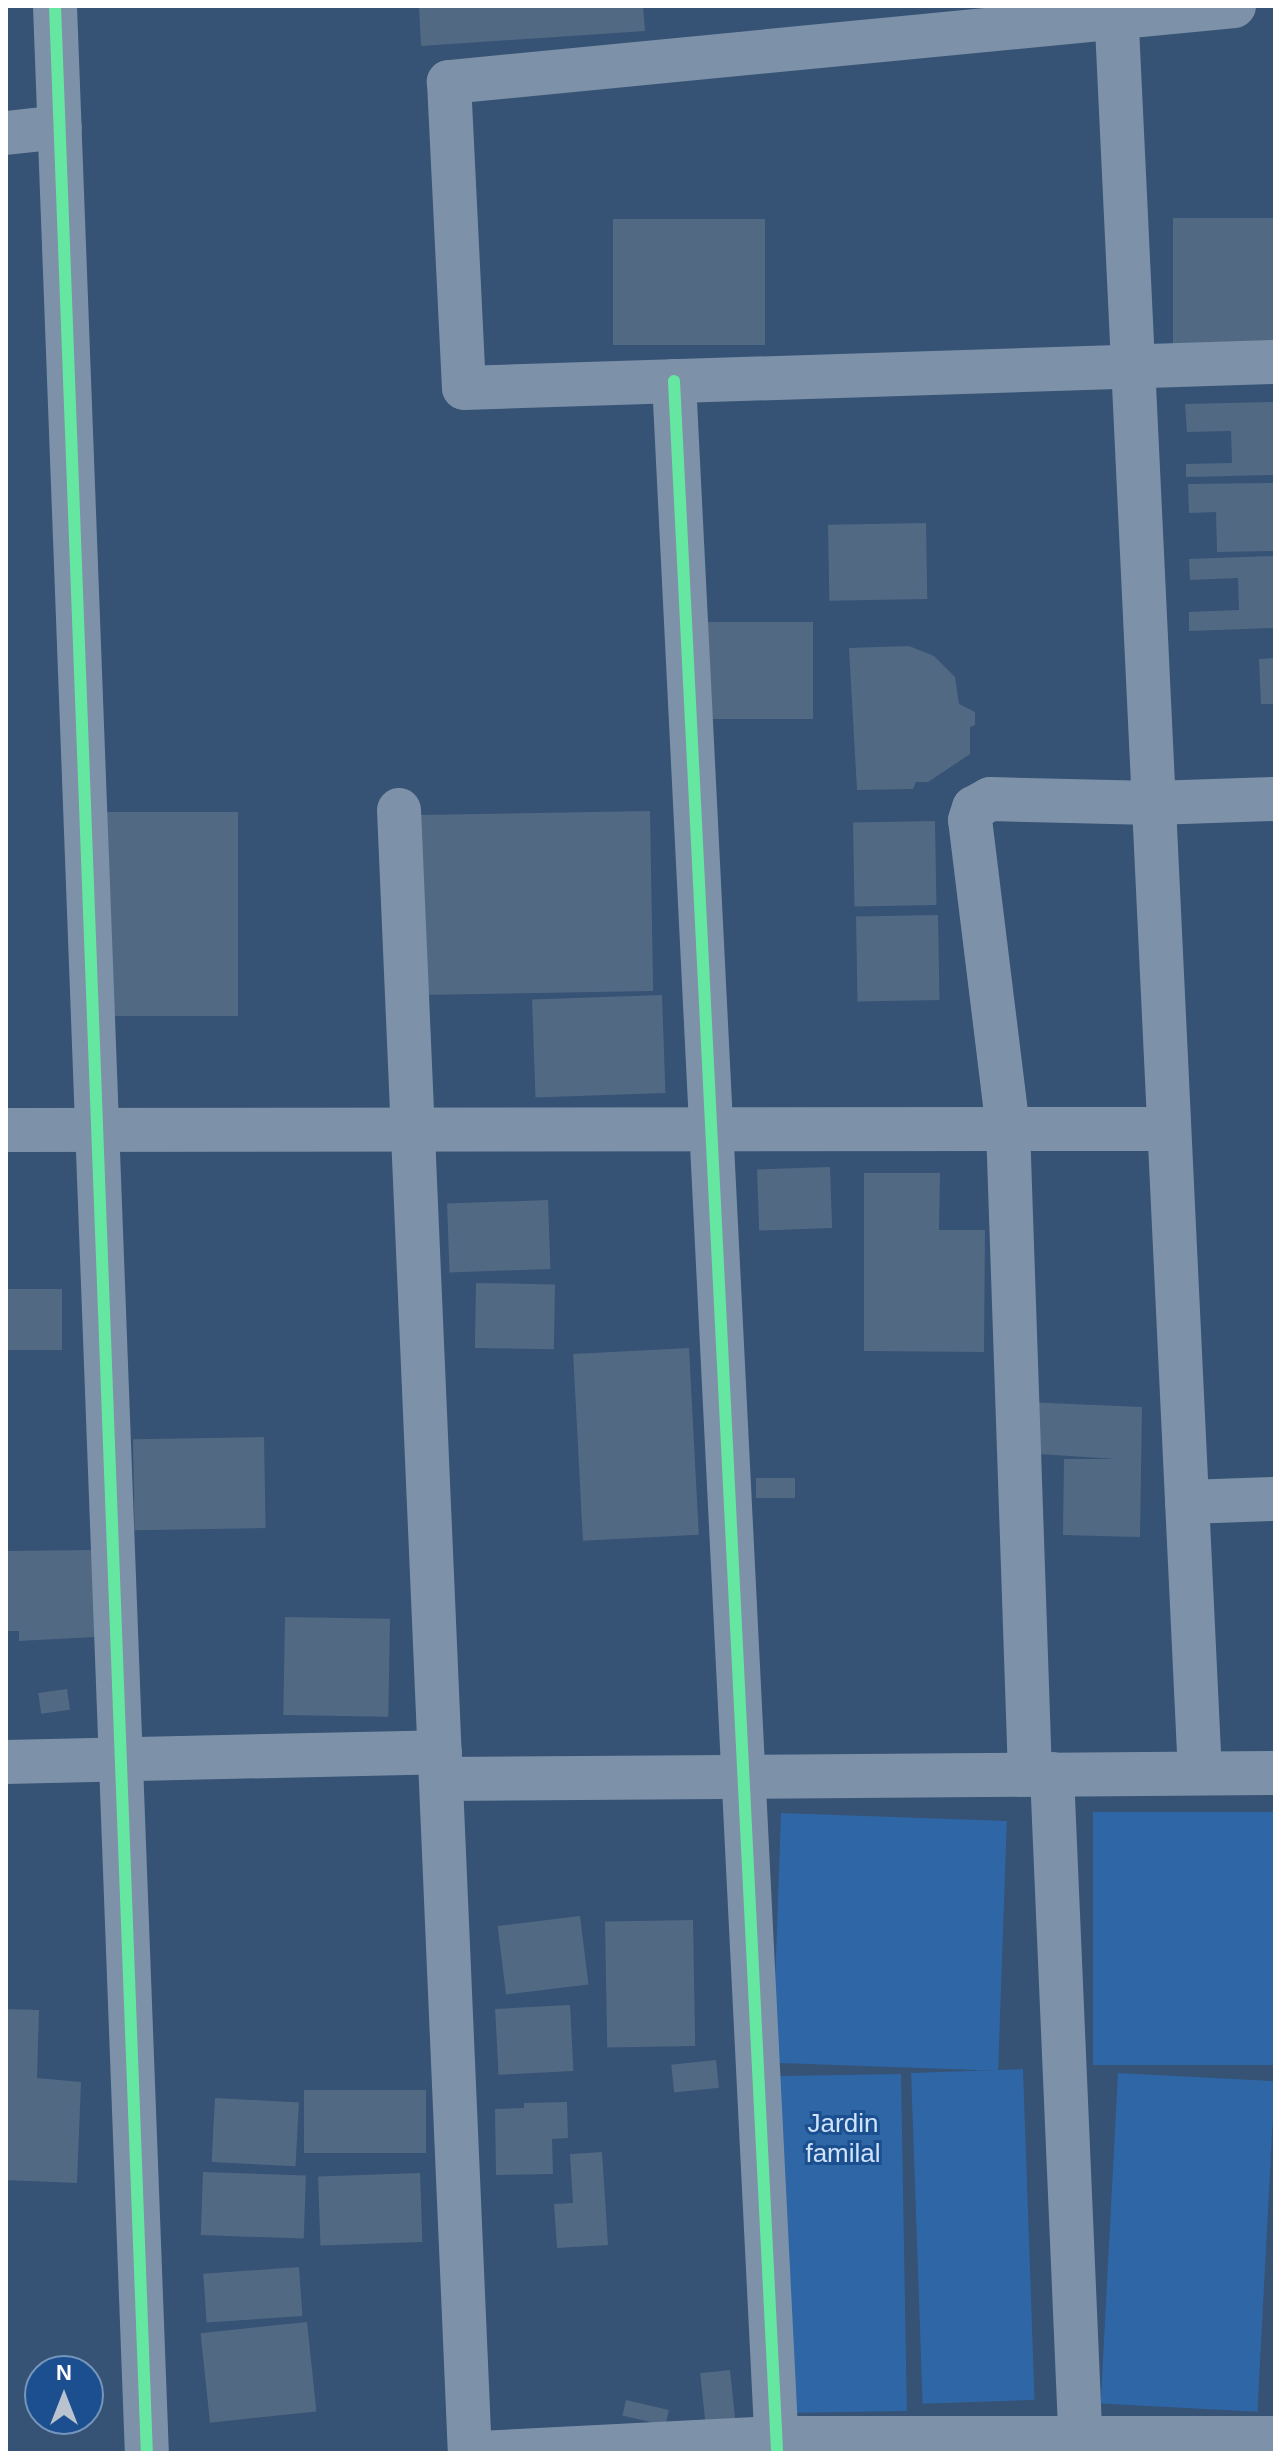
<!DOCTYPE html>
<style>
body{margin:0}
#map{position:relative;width:1281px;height:2459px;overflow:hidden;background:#365274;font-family:Arial,sans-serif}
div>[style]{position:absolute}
.green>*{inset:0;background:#2f66a5;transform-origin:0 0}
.building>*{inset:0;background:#526984;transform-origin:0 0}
.minor>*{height:44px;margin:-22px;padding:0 22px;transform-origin:22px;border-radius:22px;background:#7d92a8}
.cycleway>*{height:12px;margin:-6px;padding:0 6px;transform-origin:6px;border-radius:6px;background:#66e7a1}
span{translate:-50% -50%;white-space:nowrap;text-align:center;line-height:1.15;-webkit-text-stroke:6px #1b4f8f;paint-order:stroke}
.park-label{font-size:26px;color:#cfe3fa}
.frame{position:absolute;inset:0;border:8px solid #fff;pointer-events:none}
.north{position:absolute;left:24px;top:2355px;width:80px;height:80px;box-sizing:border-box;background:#1b4f8f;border:2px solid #7695bc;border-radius:50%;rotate:0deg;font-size:22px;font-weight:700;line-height:32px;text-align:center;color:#fff}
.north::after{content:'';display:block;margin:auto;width:28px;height:36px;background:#b9c2ce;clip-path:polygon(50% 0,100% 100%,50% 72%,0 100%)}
</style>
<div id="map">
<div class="green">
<div style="left:1093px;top:1812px;width:182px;height:253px"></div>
<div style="left:781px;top:1813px;width:226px;height:250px;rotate:2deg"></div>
<div style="left:1023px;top:2069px;width:331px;height:112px;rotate:88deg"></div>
<div style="left:1118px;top:2073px;width:157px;height:331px;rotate:3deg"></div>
<div style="left:901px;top:2074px;width:337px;height:121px;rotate:89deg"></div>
</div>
<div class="building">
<div style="clip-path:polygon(419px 6px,643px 6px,645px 31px,421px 46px)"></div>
<div style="left:1275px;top:218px;width:128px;height:102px;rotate:90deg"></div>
<div style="left:765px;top:219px;width:126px;height:152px;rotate:90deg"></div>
<div style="clip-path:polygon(1275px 402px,1275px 475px,1186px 477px,1186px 464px,1232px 463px,1231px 431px,1187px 432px,1185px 404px)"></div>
<div style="clip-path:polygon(1275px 483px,1275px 551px,1217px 552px,1216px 512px,1189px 513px,1188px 484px)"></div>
<div style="left:926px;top:523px;width:76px;height:98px;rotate:89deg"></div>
<div style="clip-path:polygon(1275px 556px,1275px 628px,1189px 631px,1189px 612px,1239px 610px,1238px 578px,1190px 580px,1189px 559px)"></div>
<div style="left:707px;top:622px;width:106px;height:97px"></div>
<div style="clip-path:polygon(909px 646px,934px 656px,955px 677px,959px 704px,975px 712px,975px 725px,970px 727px,970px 754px,928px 782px,916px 782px,913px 789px,857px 790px,849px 648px)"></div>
<div style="clip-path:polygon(1275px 658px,1275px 704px,1261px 704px,1259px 659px)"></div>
<div style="left:650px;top:811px;width:180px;height:232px;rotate:89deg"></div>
<div style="left:103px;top:812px;width:135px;height:204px"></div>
<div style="left:935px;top:821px;width:84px;height:82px;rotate:89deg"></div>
<div style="left:938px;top:915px;width:85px;height:82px;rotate:89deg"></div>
<div style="left:662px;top:995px;width:98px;height:130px;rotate:88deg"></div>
<div style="left:830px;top:1167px;width:61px;height:73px;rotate:88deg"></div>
<div style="clip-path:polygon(864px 1173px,940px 1173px,939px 1230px,985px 1230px,984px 1352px,864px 1351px)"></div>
<div style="left:548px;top:1200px;width:69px;height:101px;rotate:88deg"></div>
<div style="left:476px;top:1283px;width:79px;height:65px;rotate:1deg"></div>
<div style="left:6px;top:1289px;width:56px;height:61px"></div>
<div style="left:689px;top:1348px;width:187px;height:116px;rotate:87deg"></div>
<div style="clip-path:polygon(1025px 1402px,1142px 1407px,1140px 1537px,1063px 1535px,1064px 1459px,1116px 1459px,1023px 1453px)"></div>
<div style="left:264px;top:1437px;width:91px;height:131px;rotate:89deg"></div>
<div style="left:756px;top:1478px;width:39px;height:20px"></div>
<div style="clip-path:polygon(94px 1550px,95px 1637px,19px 1641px,19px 1631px,6px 1631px,6px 1551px)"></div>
<div style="left:285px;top:1617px;width:105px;height:98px;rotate:1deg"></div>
<div style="left:67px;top:1689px;width:21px;height:29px;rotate:82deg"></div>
<div style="left:580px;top:1916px;width:69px;height:83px;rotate:83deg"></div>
<div style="left:693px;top:1920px;width:126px;height:88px;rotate:89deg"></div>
<div style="left:570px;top:2005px;width:66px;height:75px;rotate:87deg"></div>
<div style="clip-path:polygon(6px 2009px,39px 2010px,37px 2078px,81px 2082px,77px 2183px,6px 2180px)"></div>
<div style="left:716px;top:2060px;width:28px;height:45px;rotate:84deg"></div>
<div style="left:304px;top:2090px;width:122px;height:63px"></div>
<div style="left:215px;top:2098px;width:84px;height:64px;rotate:3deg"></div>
<div style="clip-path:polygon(567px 2102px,568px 2138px,552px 2139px,553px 2174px,496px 2175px,495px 2109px,524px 2108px,524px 2103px)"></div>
<div style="clip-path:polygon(602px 2152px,608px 2245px,557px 2248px,554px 2204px,573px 2203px,570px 2154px)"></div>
<div style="left:203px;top:2172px;width:103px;height:63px;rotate:2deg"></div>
<div style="left:420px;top:2173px;width:69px;height:102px;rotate:88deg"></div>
<div style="left:299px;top:2267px;width:49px;height:96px;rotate:86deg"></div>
<div style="left:307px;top:2322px;width:90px;height:107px;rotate:84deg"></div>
<div style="left:730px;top:2370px;width:49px;height:30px;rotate:84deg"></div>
<div style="left:626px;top:2400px;width:44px;height:16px;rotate:13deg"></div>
</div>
<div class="minor">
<div style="left:55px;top:6px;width:2449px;rotate:87.85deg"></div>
<div style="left:1116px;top:6px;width:1769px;rotate:87.28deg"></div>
<div style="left:1234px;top:6px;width:789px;rotate:174.47deg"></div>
<div style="left:449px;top:82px;width:306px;rotate:87.2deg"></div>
<div style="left:464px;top:388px;width:811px;rotate:-1.84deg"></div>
<div style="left:6px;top:133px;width:54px;rotate:-6.3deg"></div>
<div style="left:674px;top:381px;width:2075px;rotate:87.15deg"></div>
<div style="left:399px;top:810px;width:1645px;rotate:87.53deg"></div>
<div style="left:6px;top:1130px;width:1163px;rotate:-0.05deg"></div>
<div style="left:1187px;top:1502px;width:88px;rotate:-2deg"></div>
<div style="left:6px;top:1762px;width:434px;rotate:-1.3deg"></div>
<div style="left:1030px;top:1774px;width:645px;rotate:-91.95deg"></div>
<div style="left:1008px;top:1129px;width:311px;rotate:-97deg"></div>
<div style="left:970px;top:820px;width:13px;rotate:-72deg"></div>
<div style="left:974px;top:808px;width:18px;rotate:-29deg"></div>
<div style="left:990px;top:799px;width:163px;rotate:1.4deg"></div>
<div style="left:1153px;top:803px;width:122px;rotate:-1.9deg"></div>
<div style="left:1052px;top:1774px;width:680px;rotate:87.55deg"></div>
<div style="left:441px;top:1779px;width:834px;rotate:-0.41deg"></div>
<div style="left:479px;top:2453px;width:297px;rotate:-2.9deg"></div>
<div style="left:776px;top:2438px;width:499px"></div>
</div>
<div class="cycleway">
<div style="left:55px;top:6px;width:2449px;rotate:87.85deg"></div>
<div style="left:674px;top:381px;width:2075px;rotate:87.15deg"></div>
</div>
<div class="park-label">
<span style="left:843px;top:2139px">Jardin<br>familal</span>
</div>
<div class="frame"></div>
<div class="north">N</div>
</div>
